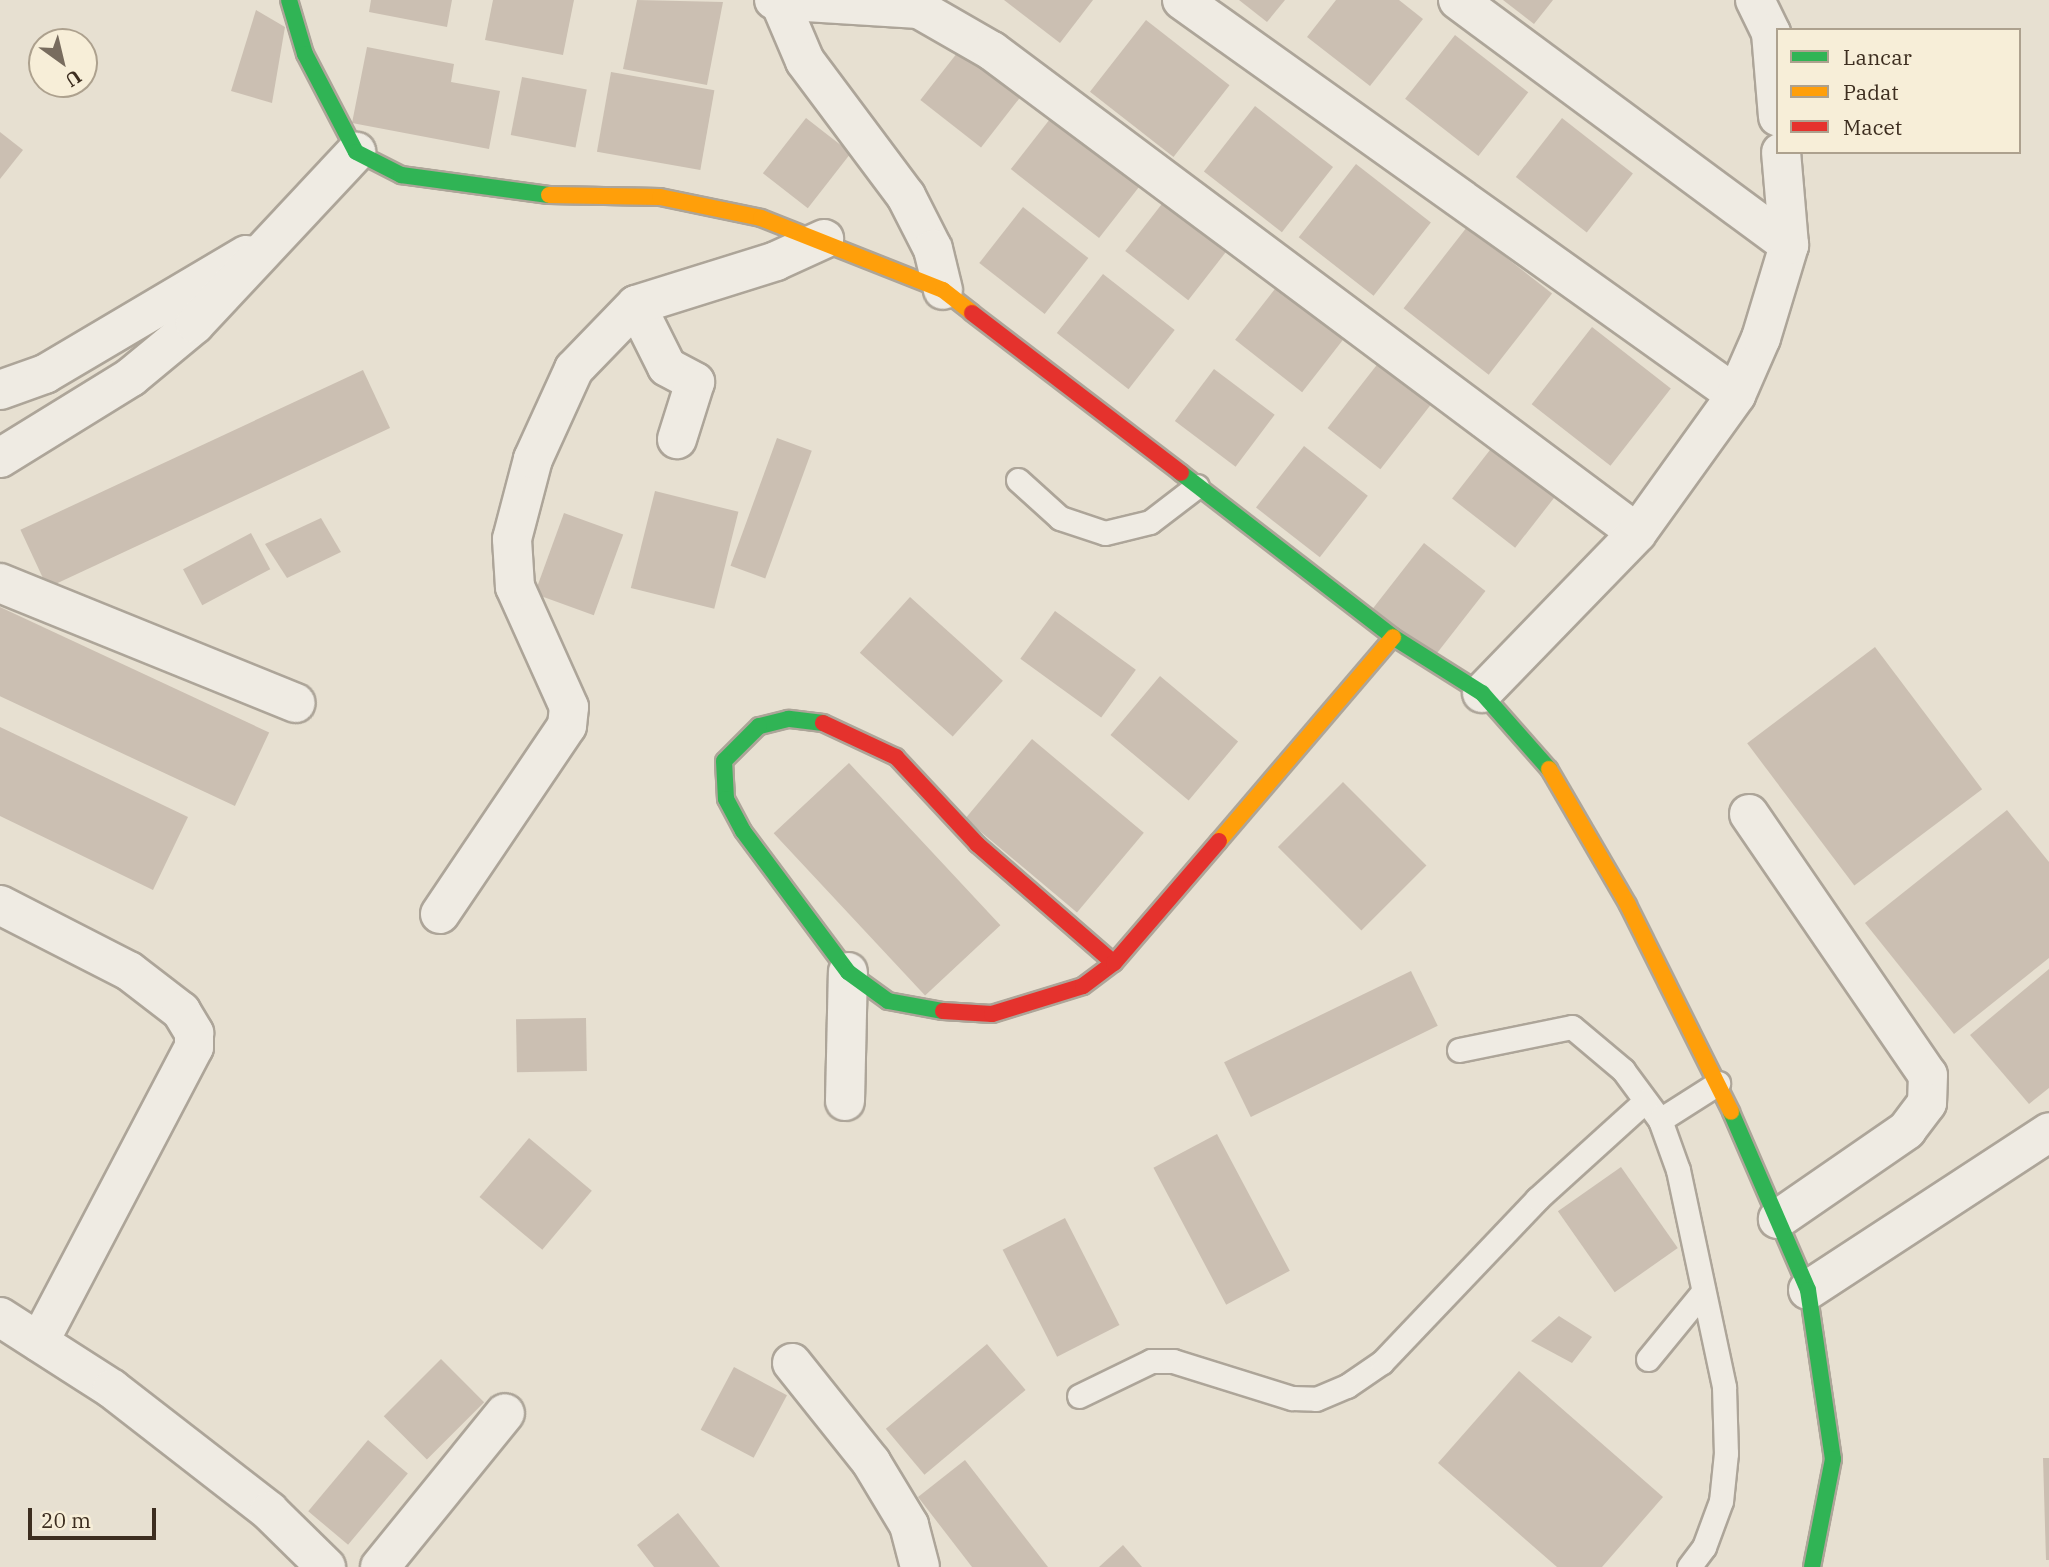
<!DOCTYPE html>
<style>
body{margin:0}
#map{position:relative;width:2049px;height:1567px;overflow:hidden;background:#e7e0d1;font-family:"IBM Plex Serif",serif}
div>[style]{position:absolute}
.building>*{inset:0;background:#cbbfb2;transform-origin:0 0}
.roads{filter:drop-shadow(2px 0 #ada599) drop-shadow(-2px 0 #ada599) drop-shadow(0 2px #ada599) drop-shadow(0 -2px #ada599)}
.lane>*{height:23px;margin:-11.5px;padding:0 11.5px;transform-origin:11.5px;border-radius:11.5px;background:#efebe3}
.street>*{height:38px;margin:-19px;padding:0 19px;transform-origin:19px;border-radius:19px;background:#efebe3}
.fast>*{height:16px;margin:-8px;padding:0 8px;transform-origin:8px;border-radius:8px;background:#30b455}
.slow>*{height:16px;margin:-8px;padding:0 8px;transform-origin:8px;border-radius:8px;background:#ff9f0a}
.jam>*{height:16px;margin:-8px;padding:0 8px;transform-origin:8px;border-radius:8px;background:#e5322d}
span{translate:-50% -50%;white-space:nowrap;text-align:center;line-height:1.15;-webkit-text-stroke:5px #f7eed8;paint-order:stroke}
.legend{position:absolute;left:1776px;top:28px;width:245px;height:126px;box-sizing:border-box;background:#f7eed8;border:2px solid #ada18e;margin:0;padding:9px 12px;list-style:none;font-size:21px;color:#3d2e20}
.legend li{display:flex;align-items:center;gap:14px;height:35px}
.legend b{width:35px;border:2px solid #ada18e}
.north{position:absolute;left:28px;top:28px;width:70px;height:70px;box-sizing:border-box;background:#f7eed8;border:2px solid #ada18e;border-radius:50%;rotate:146deg;font-size:19px;font-weight:700;line-height:28px;text-align:center;color:#3d2e20}
.north::after{content:'';display:block;margin:auto;width:24px;height:32px;background:#786c5e;clip-path:polygon(50% 0,100% 100%,50% 72%,0 100%)}
.scale{position:absolute;left:28px;top:1508px;width:128px;height:32px;box-sizing:border-box;border:4px solid #3d2e20;border-top:0;padding-left:9px;font-size:21px;line-height:24px;white-space:nowrap;color:#3d2e20;-webkit-text-stroke:5px #f7eed8;paint-order:stroke}
</style>
<div id="map">
<div class="building">
<div style="clip-path:polygon(371px 0,452px 0,447px 27px,369px 12px)"></div>
<div style="clip-path:polygon(493px 0,574px 0,563px 55px,485px 40px)"></div>
<div style="clip-path:polygon(637px 0,723px 2px,707px 85px,623px 69px)"></div>
<div style="clip-path:polygon(1004px 0,1093px 0,1060px 43px)"></div>
<div style="clip-path:polygon(1239px 0,1285px 0,1267px 22px)"></div>
<div style="clip-path:polygon(1336px 0,1399px 0,1423px 19px,1370px 86px,1307px 37px)"></div>
<div style="clip-path:polygon(1503px 0,1553px 0,1534px 24px)"></div>
<div style="clip-path:polygon(256px 10px,285px 27px,272px 103px,231px 91px)"></div>
<div style="left:1146px;top:20px;width:106px;height:91px;rotate:38deg"></div>
<div style="left:1455px;top:35px;width:93px;height:81px;rotate:38deg"></div>
<div style="clip-path:polygon(367px 47px,454px 64px,451px 82px,500px 91px,489px 149px,352px 123px)"></div>
<div style="left:961px;top:48px;width:77px;height:66px;rotate:38deg"></div>
<div style="left:611px;top:72px;width:105px;height:81px;rotate:10deg"></div>
<div style="left:522px;top:77px;width:66px;height:59px;rotate:11deg"></div>
<div style="left:1255px;top:106px;width:99px;height:83px;rotate:38deg"></div>
<div style="left:1057px;top:110px;width:112px;height:75px;rotate:38deg"></div>
<div style="left:806px;top:118px;width:57px;height:70px;rotate:38deg"></div>
<div style="left:1562px;top:118px;width:90px;height:75px;rotate:38deg"></div>
<div style="clip-path:polygon(0 132px,23px 150px,0 179px)"></div>
<div style="left:1356px;top:164px;width:95px;height:93px;rotate:38deg"></div>
<div style="left:1172px;top:191px;width:80px;height:76px;rotate:38deg"></div>
<div style="left:1023px;top:207px;width:83px;height:71px;rotate:38deg"></div>
<div style="left:1467px;top:227px;width:108px;height:103px;rotate:38deg"></div>
<div style="left:1103px;top:274px;width:91px;height:75px;rotate:38deg"></div>
<div style="left:1285px;top:276px;width:85px;height:81px;rotate:38deg"></div>
<div style="left:1592px;top:327px;width:100px;height:98px;rotate:38deg"></div>
<div style="left:1383px;top:357px;width:67px;height:90px;rotate:38deg"></div>
<div style="left:1214px;top:369px;width:76px;height:65px;rotate:37deg"></div>
<div style="left:363px;top:370px;width:64px;height:378px;rotate:65deg"></div>
<div style="left:777px;top:438px;width:37px;height:136px;rotate:20deg"></div>
<div style="left:1497px;top:441px;width:80px;height:73px;rotate:38deg"></div>
<div style="left:1304px;top:446px;width:81px;height:78px;rotate:38deg"></div>
<div style="left:655px;top:491px;width:86px;height:100px;rotate:14deg"></div>
<div style="left:564px;top:513px;width:63px;height:86px;rotate:20deg"></div>
<div style="clip-path:polygon(321px 518px,341px 552px,287px 578px,265px 544px)"></div>
<div style="left:251px;top:533px;width:41px;height:77px;rotate:62deg"></div>
<div style="left:1424px;top:543px;width:78px;height:83px;rotate:38deg"></div>
<div style="left:910px;top:597px;width:125px;height:75px;rotate:42deg"></div>
<div style="left:0;top:607px;width:297px;height:81px;rotate:25deg"></div>
<div style="left:1055px;top:611px;width:100px;height:59px;rotate:36deg"></div>
<div style="left:1875px;top:647px;width:178px;height:160px;rotate:53deg"></div>
<div style="left:1160px;top:676px;width:102px;height:77px;rotate:40deg"></div>
<div style="clip-path:polygon(0 727px,188px 817px,153px 890px,0 816px)"></div>
<div style="left:1032px;top:739px;width:146px;height:104px;rotate:40deg"></div>
<div style="left:849px;top:763px;width:222px;height:103px;rotate:47deg"></div>
<div style="left:1343px;top:782px;width:118px;height:92px;rotate:45deg"></div>
<div style="clip-path:polygon(2007px 810px,2049px 862px,2049px 958px,1954px 1034px,1865px 923px)"></div>
<div style="clip-path:polygon(2049px 969px,2049px 1088px,2029px 1104px,1970px 1035px)"></div>
<div style="left:1411px;top:971px;width:61px;height:208px;rotate:64deg"></div>
<div style="left:586px;top:1018px;width:53px;height:70px;rotate:89deg"></div>
<div style="left:1217px;top:1134px;width:155px;height:72px;rotate:62deg"></div>
<div style="left:529px;top:1138px;width:82px;height:77px;rotate:40deg"></div>
<div style="left:1621px;top:1167px;width:99px;height:77px;rotate:55deg"></div>
<div style="left:1065px;top:1218px;width:120px;height:70px;rotate:63deg"></div>
<div style="clip-path:polygon(1559px 1316px,1592px 1337px,1572px 1363px,1531px 1341px)"></div>
<div style="left:987px;top:1344px;width:60px;height:132px;rotate:50deg"></div>
<div style="left:441px;top:1359px;width:61px;height:81px;rotate:45deg"></div>
<div style="left:734px;top:1367px;width:60px;height:71px;rotate:28deg"></div>
<div style="clip-path:polygon(1519px 1371px,1663px 1497px,1602px 1567px,1557px 1567px,1438px 1463px)"></div>
<div style="left:368px;top:1440px;width:52px;height:93px;rotate:40deg"></div>
<div style="clip-path:polygon(2043px 1458px,2049px 1458px,2049px 1560px,2046px 1560px)"></div>
<div style="clip-path:polygon(965px 1460px,1048px 1567px,972px 1567px,918px 1497px)"></div>
<div style="clip-path:polygon(678px 1513px,720px 1567px,654px 1567px,637px 1545px)"></div>
<div style="clip-path:polygon(1123px 1545px,1142px 1567px,1099px 1567px)"></div>
</div>
<div class="roads">
<div class="lane">
<div style="left:1018px;top:480px;width:57px;rotate:42.1deg"></div>
<div style="left:1060px;top:518px;width:47px;rotate:18.4deg"></div>
<div style="left:1105px;top:533px;width:46px;rotate:-13.7deg"></div>
<div style="left:1150px;top:522px;width:59px;rotate:-37.5deg"></div>
<div style="left:1459px;top:1050px;width:115px;rotate:-11.5deg"></div>
<div style="left:1572px;top:1027px;width:67px;rotate:40.1deg"></div>
<div style="left:1623px;top:1070px;width:62px;rotate:53.5deg"></div>
<div style="left:1660px;top:1120px;width:53px;rotate:70.2deg"></div>
<div style="left:1678px;top:1170px;width:222px;rotate:78deg"></div>
<div style="left:1724px;top:1387px;width:66px;rotate:88.3deg"></div>
<div style="left:1726px;top:1453px;width:48px;rotate:95.9deg"></div>
<div style="left:1721px;top:1501px;width:49px;rotate:110.3deg"></div>
<div style="left:1704px;top:1547px;width:25px;rotate:127deg"></div>
<div style="left:1660px;top:1120px;width:69px;rotate:-32.5deg"></div>
<div style="left:1648px;top:1359px;width:85px;rotate:-50.7deg"></div>
<div style="left:1079px;top:1396px;width:80px;rotate:-25.9deg"></div>
<div style="left:1151px;top:1361px;width:22px"></div>
<div style="left:1173px;top:1361px;width:125px;rotate:17.3deg"></div>
<div style="left:1292px;top:1398px;width:24px;rotate:2deg"></div>
<div style="left:1316px;top:1399px;width:34px;rotate:-23deg"></div>
<div style="left:1347px;top:1386px;width:42px;rotate:-34.4deg"></div>
<div style="left:1382px;top:1362px;width:225px;rotate:-46.4deg"></div>
<div style="left:1537px;top:1199px;width:146px;rotate:-42.2deg"></div>
</div>
<div class="street">
<div style="left:774px;top:0;width:145px;rotate:3.6deg"></div>
<div style="left:919px;top:9px;width:84px;rotate:29.9deg"></div>
<div style="left:992px;top:51px;width:805px;rotate:36.77deg"></div>
<div style="left:779px;top:0;width:66px;rotate:66.9deg"></div>
<div style="left:805px;top:61px;width:169px;rotate:53.2deg"></div>
<div style="left:906px;top:196px;width:59px;rotate:63deg"></div>
<div style="left:933px;top:249px;width:42px;rotate:76.3deg"></div>
<div style="left:1182px;top:0;width:680px;rotate:35.49deg"></div>
<div style="left:1458px;top:0;width:412px;rotate:36.5deg"></div>
<div style="left:1755px;top:0;width:37px;rotate:64deg"></div>
<div style="left:1771px;top:33px;width:84px;rotate:85.2deg"></div>
<div style="left:636px;top:305px;width:69px;rotate:63.4deg"></div>
<div style="left:667px;top:367px;width:32px;rotate:28deg"></div>
<div style="left:695px;top:382px;width:60px;rotate:107.5deg"></div>
<div style="left:0;top:390px;width:48px;rotate:-19.6deg"></div>
<div style="left:45px;top:374px;width:234px;rotate:-30.6deg"></div>
<div style="left:0;top:458px;width:154px;rotate:-31.7deg"></div>
<div style="left:131px;top:377px;width:83px;rotate:-39.6deg"></div>
<div style="left:195px;top:324px;width:236px;rotate:-46.9deg"></div>
<div style="left:0;top:583px;width:319px;rotate:22.1deg"></div>
<div style="left:1482px;top:693px;width:223px;rotate:-45.9deg"></div>
<div style="left:1637px;top:533px;width:170px;rotate:-54.3deg"></div>
<div style="left:1736px;top:395px;width:62px;rotate:-66.3deg"></div>
<div style="left:1761px;top:338px;width:97px;rotate:-73.2deg"></div>
<div style="left:1789px;top:245px;width:93px;rotate:-94.9deg"></div>
<div style="left:1749px;top:814px;width:316px;rotate:55.6deg"></div>
<div style="left:1928px;top:1075px;width:28px;rotate:92deg"></div>
<div style="left:1927px;top:1103px;width:34px;rotate:127deg"></div>
<div style="left:1907px;top:1130px;width:157px;rotate:145.4deg"></div>
<div style="left:0;top:905px;width:145px;rotate:27.1deg"></div>
<div style="left:129px;top:971px;width:66px;rotate:37.6deg"></div>
<div style="left:181px;top:1011px;width:26px;rotate:59deg"></div>
<div style="left:194px;top:1033px;width:14px;rotate:90deg"></div>
<div style="left:194px;top:1047px;width:333px;rotate:117.7deg"></div>
<div style="left:440px;top:914px;width:227px;rotate:-56deg"></div>
<div style="left:567px;top:726px;width:19px;rotate:-84deg"></div>
<div style="left:569px;top:707px;width:132px;rotate:-114.2deg"></div>
<div style="left:515px;top:587px;width:48px;rotate:-93.6deg"></div>
<div style="left:512px;top:539px;width:83px;rotate:-75.3deg"></div>
<div style="left:533px;top:459px;width:99px;rotate:-65.5deg"></div>
<div style="left:574px;top:369px;width:89px;rotate:-45.9deg"></div>
<div style="left:636px;top:305px;width:147px;rotate:-17.4deg"></div>
<div style="left:776px;top:261px;width:53px;rotate:-24.6deg"></div>
<div style="left:845px;top:1101px;width:129px;rotate:-88.7deg"></div>
<div style="left:1808px;top:1290px;width:288px;rotate:-33.2deg"></div>
<div style="left:0;top:1317px;width:133px;rotate:32.7deg"></div>
<div style="left:112px;top:1389px;width:199px;rotate:37.8deg"></div>
<div style="left:269px;top:1511px;width:80px;rotate:44.5deg"></div>
<div style="left:792px;top:1363px;width:127px;rotate:51.4deg"></div>
<div style="left:871px;top:1462px;width:74px;rotate:58.9deg"></div>
<div style="left:909px;top:1525px;width:43px;rotate:75.3deg"></div>
<div style="left:380px;top:1567px;width:198px;rotate:-50.9deg"></div>
</div>
<div class="fast">
<div style="left:289px;top:0;width:56px;rotate:73.5deg"></div>
<div style="left:305px;top:54px;width:110px;rotate:62.5deg"></div>
<div style="left:356px;top:152px;width:51px;rotate:27.1deg"></div>
<div style="left:401px;top:175px;width:149px;rotate:7.7deg"></div>
<div style="left:1181px;top:473px;width:268px;rotate:37.7deg"></div>
<div style="left:1393px;top:637px;width:105px;rotate:32.2deg"></div>
<div style="left:1482px;top:693px;width:101px;rotate:48.6deg"></div>
<div style="left:823px;top:723px;width:35px;rotate:-173deg"></div>
<div style="left:788px;top:719px;width:30px;rotate:166deg"></div>
<div style="left:759px;top:726px;width:49px;rotate:135deg"></div>
<div style="left:724px;top:761px;width:38px;rotate:87deg"></div>
<div style="left:726px;top:799px;width:36px;rotate:62deg"></div>
<div style="left:743px;top:831px;width:176px;rotate:53.3deg"></div>
<div style="left:848px;top:972px;width:49px;rotate:35.9deg"></div>
<div style="left:888px;top:1001px;width:56px;rotate:10.3deg"></div>
<div style="left:1731px;top:1112px;width:194px;rotate:66.6deg"></div>
<div style="left:1808px;top:1290px;width:171px;rotate:81.6deg"></div>
<div style="left:1833px;top:1459px;width:110px;rotate:101deg"></div>
</div>
<div class="slow">
<div style="left:549px;top:195px;width:111px;rotate:1deg"></div>
<div style="left:660px;top:197px;width:103px;rotate:11.7deg"></div>
<div style="left:761px;top:218px;width:196px;rotate:21.6deg"></div>
<div style="left:943px;top:290px;width:37px;rotate:38deg"></div>
<div style="left:1549px;top:769px;width:157px;rotate:59.8deg"></div>
<div style="left:1628px;top:905px;width:231px;rotate:63.5deg"></div>
<div style="left:1219px;top:841px;width:268px;rotate:-49.5deg"></div>
</div>
<div class="jam">
<div style="left:972px;top:313px;width:263px;rotate:37.4deg"></div>
<div style="left:823px;top:723px;width:81px;rotate:25deg"></div>
<div style="left:896px;top:757px;width:119px;rotate:47deg"></div>
<div style="left:977px;top:844px;width:181px;rotate:41deg"></div>
<div style="left:943px;top:1011px;width:49px;rotate:3.5deg"></div>
<div style="left:992px;top:1014px;width:95px;rotate:-17.1deg"></div>
<div style="left:1083px;top:986px;width:39px;rotate:-37deg"></div>
<div style="left:1114px;top:963px;width:161px;rotate:-49.3deg"></div>
</div>
</div>
<ul class="legend">
<li><b style="height:9px;background:#30b455"></b>Lancar</li>
<li><b style="height:9px;background:#ff9f0a"></b>Padat</li>
<li><b style="height:9px;background:#e5322d"></b>Macet</li>
</ul>
<div class="north">U</div>
<div class="scale">20 m</div>
</div>
